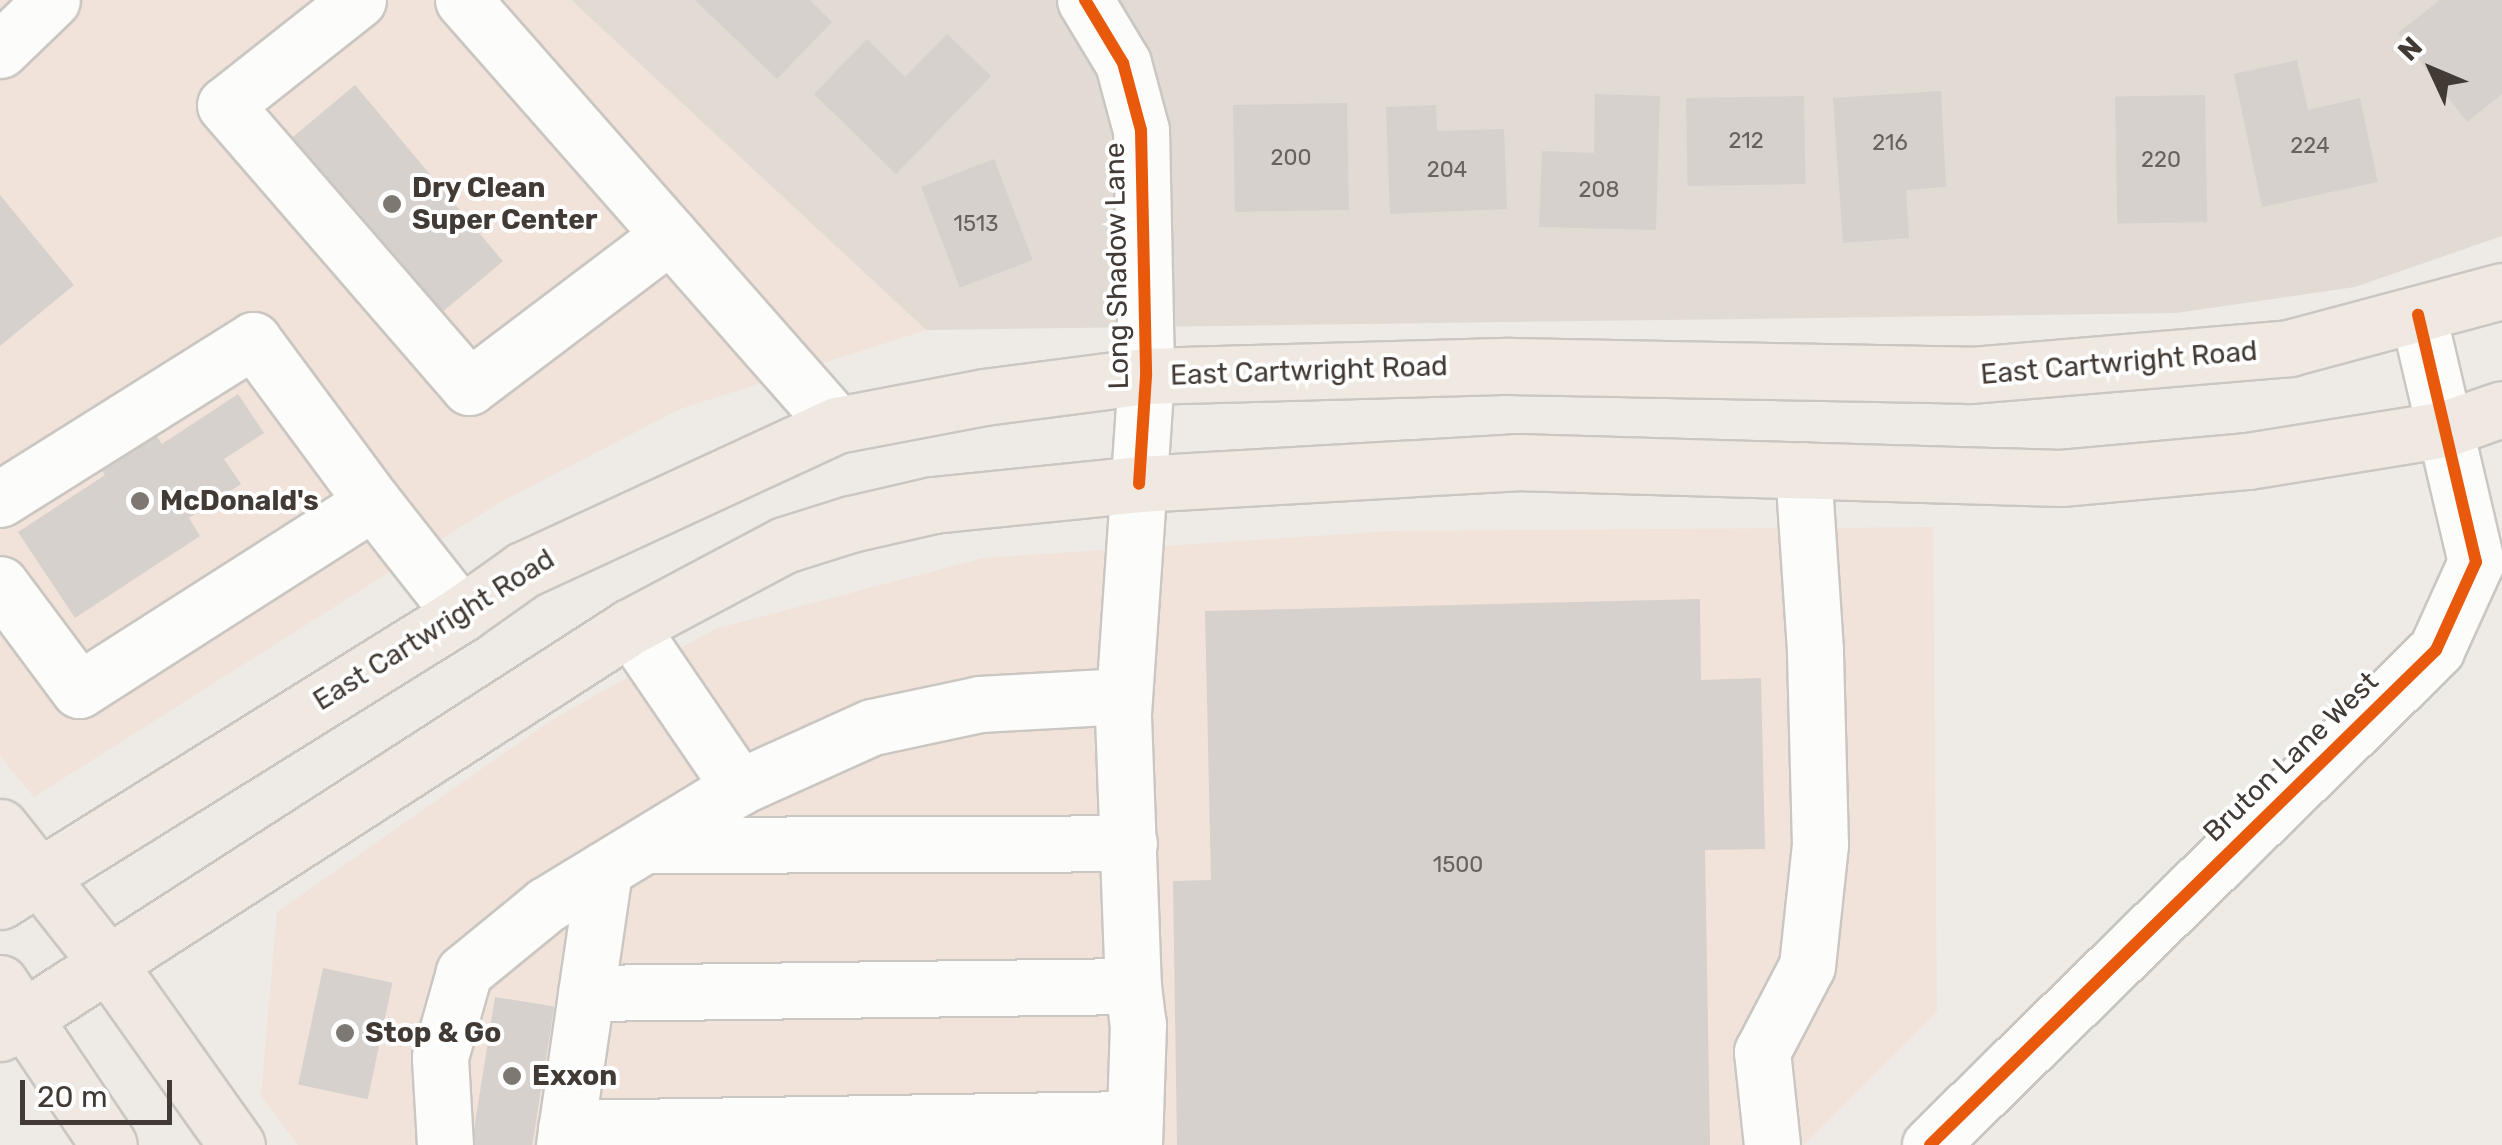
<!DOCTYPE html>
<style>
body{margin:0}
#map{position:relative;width:2502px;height:1145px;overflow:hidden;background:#eeeae6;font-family:Rubik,sans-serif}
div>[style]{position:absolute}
.residential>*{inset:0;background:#e1dbd3}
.commercial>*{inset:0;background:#f1e3d9}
.building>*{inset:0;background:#d6d1cd;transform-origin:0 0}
.roads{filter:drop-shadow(2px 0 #cac6c2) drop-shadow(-2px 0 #cac6c2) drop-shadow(0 2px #cac6c2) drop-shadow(0 -2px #cac6c2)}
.minor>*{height:55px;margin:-27.5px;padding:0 27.5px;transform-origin:27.5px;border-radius:27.5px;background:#fcfcfb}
.major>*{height:55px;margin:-27.5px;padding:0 27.5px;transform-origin:27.5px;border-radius:27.5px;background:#f0e9e2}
.cycleway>*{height:12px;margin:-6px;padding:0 6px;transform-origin:6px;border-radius:6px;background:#e8590c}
.dots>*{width:28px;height:28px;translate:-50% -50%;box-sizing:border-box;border:5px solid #fff;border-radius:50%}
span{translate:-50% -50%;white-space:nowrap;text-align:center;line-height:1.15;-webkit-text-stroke:8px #fff;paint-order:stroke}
.number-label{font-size:22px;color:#68615c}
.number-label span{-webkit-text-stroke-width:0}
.poi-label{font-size:28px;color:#423a34;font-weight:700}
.left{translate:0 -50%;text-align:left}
.street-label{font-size:28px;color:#423a34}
.north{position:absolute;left:2382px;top:20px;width:100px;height:100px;-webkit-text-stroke:8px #fff;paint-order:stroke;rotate:314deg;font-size:28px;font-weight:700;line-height:40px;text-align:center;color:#423a34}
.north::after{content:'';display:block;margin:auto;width:35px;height:45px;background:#423a34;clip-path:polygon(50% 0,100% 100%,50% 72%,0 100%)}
.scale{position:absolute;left:20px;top:1080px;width:152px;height:45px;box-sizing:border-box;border:5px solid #423a34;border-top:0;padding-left:12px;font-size:30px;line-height:35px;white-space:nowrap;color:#423a34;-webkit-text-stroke:8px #fff;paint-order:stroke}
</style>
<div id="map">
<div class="residential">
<div style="clip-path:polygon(571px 0,2502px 0,2502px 236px,2355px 287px,2176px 313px,926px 330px)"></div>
</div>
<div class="commercial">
<div style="clip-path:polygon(0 0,571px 0,926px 330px,680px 409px,497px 504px,34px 797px,0 756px)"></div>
<div style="clip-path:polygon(1933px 527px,1937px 1012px,1804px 1145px,298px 1145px,261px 1096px,277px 912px,553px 719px,715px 629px,983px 558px,1393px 531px)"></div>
</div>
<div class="building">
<div style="clip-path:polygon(695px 0,810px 0,832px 22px,777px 79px)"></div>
<div style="clip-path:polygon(2440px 0,2502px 0,2502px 94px,2467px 122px,2398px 33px)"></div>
<div style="clip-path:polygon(947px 34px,991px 76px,896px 174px,814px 94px,867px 39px,905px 77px)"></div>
<div style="clip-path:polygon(2297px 60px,2308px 110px,2360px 98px,2378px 182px,2262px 207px,2234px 74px)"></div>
<div style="left:355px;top:85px;width:230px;height:95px;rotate:50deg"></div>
<div style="clip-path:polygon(1941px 91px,1946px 187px,1906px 190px,1909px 238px,1843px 243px,1833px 98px)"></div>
<div style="clip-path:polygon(1595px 94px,1660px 96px,1656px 230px,1539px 227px,1542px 151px,1594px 153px)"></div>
<div style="left:2205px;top:95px;width:127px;height:90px;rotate:89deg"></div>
<div style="left:1804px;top:96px;width:88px;height:118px;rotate:89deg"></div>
<div style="left:1347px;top:103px;width:107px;height:114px;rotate:89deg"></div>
<div style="clip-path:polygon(1436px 105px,1437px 131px,1504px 129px,1507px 209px,1390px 214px,1386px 107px)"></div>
<div style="left:994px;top:159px;width:108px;height:78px;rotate:69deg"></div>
<div style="clip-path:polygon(0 195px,74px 285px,0 346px)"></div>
<div style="clip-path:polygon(238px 394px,264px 433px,224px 459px,241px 484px,189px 518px,200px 536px,75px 618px,18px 532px,105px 475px,97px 463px,151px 428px,162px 444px)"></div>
<div style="clip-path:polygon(1700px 599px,1701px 680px,1761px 678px,1765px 849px,1705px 850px,1710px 1145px,1177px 1145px,1173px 881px,1211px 880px,1205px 611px)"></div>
<div style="left:323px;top:968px;width:71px;height:119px;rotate:12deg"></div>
<div style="left:495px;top:997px;width:60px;height:150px;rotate:9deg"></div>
</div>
<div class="roads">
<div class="minor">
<div style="left:358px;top:0;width:169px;rotate:141.7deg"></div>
<div style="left:225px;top:105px;width:373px;rotate:49.1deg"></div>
<div style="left:469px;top:387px;width:252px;rotate:-37.1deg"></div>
<div style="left:463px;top:0;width:566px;rotate:48.65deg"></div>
<div style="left:1085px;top:0;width:74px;rotate:58.9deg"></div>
<div style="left:1123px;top:63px;width:69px;rotate:75deg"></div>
<div style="left:1141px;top:130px;width:246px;rotate:88.8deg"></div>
<div style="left:1146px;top:376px;width:341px;rotate:93.9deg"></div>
<div style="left:1123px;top:716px;width:270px;rotate:87.9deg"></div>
<div style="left:1133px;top:986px;width:38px;rotate:83deg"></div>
<div style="left:1138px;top:1024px;width:121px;rotate:91.9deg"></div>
<div style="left:0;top:50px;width:72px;rotate:-43.9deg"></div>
<div style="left:0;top:499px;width:299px;rotate:-32.1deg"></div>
<div style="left:253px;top:340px;width:202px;rotate:53.5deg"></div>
<div style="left:373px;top:502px;width:349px;rotate:147.4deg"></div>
<div style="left:79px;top:690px;width:132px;rotate:-126.7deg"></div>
<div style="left:373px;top:502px;width:142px;rotate:51.8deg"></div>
<div style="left:630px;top:627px;width:194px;rotate:55.7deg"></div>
<div style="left:645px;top:845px;width:484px;rotate:-0.2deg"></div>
<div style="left:586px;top:993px;width:547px;rotate:-0.73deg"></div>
<div style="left:566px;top:1128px;width:569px;rotate:-0.91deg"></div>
<div style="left:445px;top:1145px;width:88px;rotate:-93.3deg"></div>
<div style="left:440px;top:1057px;width:88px;rotate:-74.2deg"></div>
<div style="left:464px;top:972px;width:106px;rotate:-39.3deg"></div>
<div style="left:546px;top:905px;width:226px;rotate:-31.4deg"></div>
<div style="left:739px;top:787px;width:146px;rotate:-24.3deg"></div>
<div style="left:872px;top:727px;width:110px;rotate:-12deg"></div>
<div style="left:980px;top:704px;width:144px;rotate:-3.2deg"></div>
<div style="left:564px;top:1145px;width:278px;rotate:-81.7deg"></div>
<div style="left:1772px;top:1145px;width:94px;rotate:-96.1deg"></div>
<div style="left:1762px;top:1052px;width:97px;rotate:-62.4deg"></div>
<div style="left:1807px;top:966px;width:122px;rotate:-83.9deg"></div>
<div style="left:1820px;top:845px;width:195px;rotate:-91.5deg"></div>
<div style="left:1815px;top:650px;width:180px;rotate:-93.8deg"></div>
<div style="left:1930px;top:1145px;width:708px;rotate:-44.37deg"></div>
<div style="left:2436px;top:650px;width:97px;rotate:-65.6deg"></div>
<div style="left:2476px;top:562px;width:254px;rotate:-103.2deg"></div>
</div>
<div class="major">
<div style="left:0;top:827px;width:171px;rotate:51.7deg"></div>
<div style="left:106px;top:961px;width:226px;rotate:54.6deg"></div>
<div style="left:0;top:901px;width:543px;rotate:-31.9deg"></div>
<div style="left:461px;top:614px;width:76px;rotate:-35.4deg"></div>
<div style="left:523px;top:570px;width:346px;rotate:-24.8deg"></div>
<div style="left:837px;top:425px;width:150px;rotate:-10.8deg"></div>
<div style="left:984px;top:397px;width:163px;rotate:-7.4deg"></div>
<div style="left:1146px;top:376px;width:364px;rotate:-1.6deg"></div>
<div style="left:1510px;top:366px;width:460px;rotate:1.1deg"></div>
<div style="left:1970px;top:375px;width:320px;rotate:-4.8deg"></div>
<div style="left:2289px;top:348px;width:220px;rotate:-15deg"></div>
<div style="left:0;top:983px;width:195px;rotate:56.1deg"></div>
<div style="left:0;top:1033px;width:749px;rotate:-32.8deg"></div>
<div style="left:630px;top:627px;width:174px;rotate:-28deg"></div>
<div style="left:784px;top:545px;width:70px;rotate:-17.4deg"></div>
<div style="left:851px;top:524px;width:84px;rotate:-13deg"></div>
<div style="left:933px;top:505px;width:207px;rotate:-5.8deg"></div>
<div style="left:1139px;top:484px;width:378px;rotate:-3.3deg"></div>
<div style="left:1516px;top:462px;width:545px;rotate:1.68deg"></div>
<div style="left:2061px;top:478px;width:188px;rotate:-5.2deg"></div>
<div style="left:2248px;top:461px;width:200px;rotate:-9.2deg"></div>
<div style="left:2445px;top:429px;width:60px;rotate:-19.3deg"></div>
</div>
</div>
<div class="cycleway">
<div style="left:1085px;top:0;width:74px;rotate:58.9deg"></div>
<div style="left:1123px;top:63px;width:69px;rotate:75deg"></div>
<div style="left:1141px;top:130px;width:246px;rotate:88.8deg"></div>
<div style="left:1146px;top:376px;width:108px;rotate:93.7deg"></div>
<div style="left:1930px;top:1145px;width:708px;rotate:-44.37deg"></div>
<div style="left:2436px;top:650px;width:97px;rotate:-65.6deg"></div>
<div style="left:2476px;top:562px;width:254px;rotate:-103.2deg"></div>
</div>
<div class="dots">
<div style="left:392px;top:204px;background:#7e7872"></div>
<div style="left:140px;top:501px;background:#7e7872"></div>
<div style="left:345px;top:1033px;background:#7e7872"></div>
<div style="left:512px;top:1076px;background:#7e7872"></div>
</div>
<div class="number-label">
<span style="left:1746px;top:141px">212</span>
<span style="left:1890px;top:143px">216</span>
<span style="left:2310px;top:146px">224</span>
<span style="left:1291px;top:158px">200</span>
<span style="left:2161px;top:160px">220</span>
<span style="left:1447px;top:170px">204</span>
<span style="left:1599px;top:190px">208</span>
<span style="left:976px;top:224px">1513</span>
<span style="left:1458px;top:865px">1500</span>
</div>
<div class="poi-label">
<span class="left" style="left:412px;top:204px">Dry Clean<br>Super Center</span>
<span class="left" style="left:160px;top:501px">McDonald's</span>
<span class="left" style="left:365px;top:1033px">Stop &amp; Go</span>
<span class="left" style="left:532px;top:1076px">Exxon</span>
</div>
<div class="street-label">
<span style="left:1117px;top:266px;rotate:-91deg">Long Shadow Lane</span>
<span style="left:2119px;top:363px;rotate:-5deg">East Cartwright Road</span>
<span style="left:1309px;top:371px;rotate:-2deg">East Cartwright Road</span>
<span style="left:434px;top:630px;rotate:-32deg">East Cartwright Road</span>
<span style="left:2291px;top:757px;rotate:-44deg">Bruton Lane West</span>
</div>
<div class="north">N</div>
<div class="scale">20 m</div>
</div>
